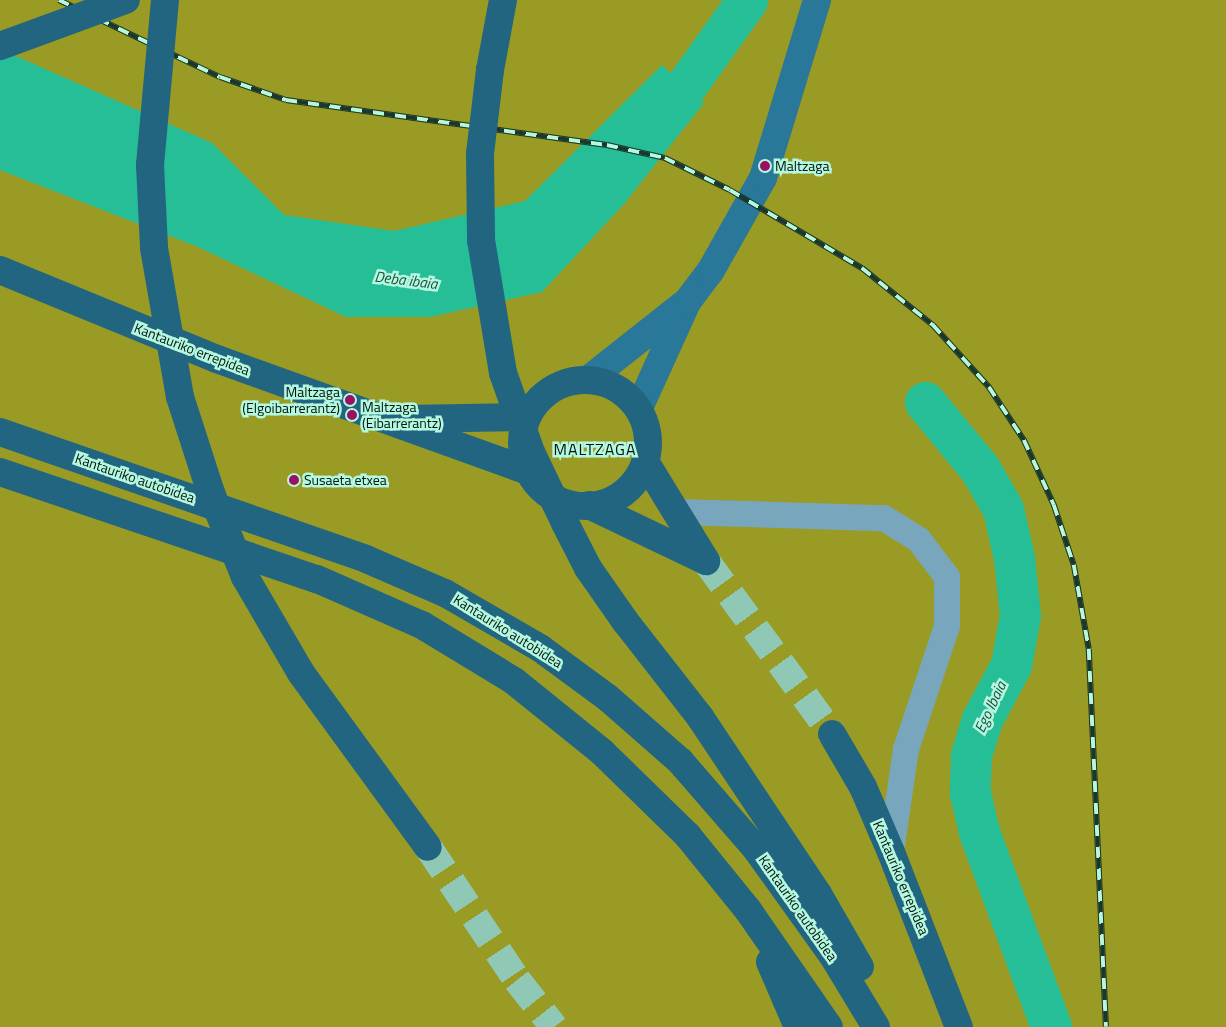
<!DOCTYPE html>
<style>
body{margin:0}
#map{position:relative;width:1226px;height:1027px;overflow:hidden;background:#a8e9d2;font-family:"Titillium Web",sans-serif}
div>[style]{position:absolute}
.forest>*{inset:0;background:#999b24;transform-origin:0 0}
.water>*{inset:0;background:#25be97}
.river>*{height:41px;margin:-20.5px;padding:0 20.5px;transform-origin:20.5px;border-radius:20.5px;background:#25be97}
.highway-tunnel>*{height:28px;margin-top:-14px;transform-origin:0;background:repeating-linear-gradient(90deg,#8fc9b5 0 28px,transparent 0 42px)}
.minor>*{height:26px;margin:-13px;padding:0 13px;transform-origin:13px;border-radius:13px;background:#78a6bd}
.major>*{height:28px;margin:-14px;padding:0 14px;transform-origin:14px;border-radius:14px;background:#297799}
.highway>*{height:28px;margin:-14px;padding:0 14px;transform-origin:14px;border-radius:14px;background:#216581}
.highway>.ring{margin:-14px;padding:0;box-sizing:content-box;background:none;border:28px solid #216581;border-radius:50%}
.rail>*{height:5.5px;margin-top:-2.75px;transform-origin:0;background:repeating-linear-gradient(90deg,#b5f7df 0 11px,#1a372e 0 22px);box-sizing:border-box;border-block:1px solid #1a372e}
.highway-bridge>*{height:28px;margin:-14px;padding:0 14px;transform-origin:14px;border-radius:14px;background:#216581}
.dots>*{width:14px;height:14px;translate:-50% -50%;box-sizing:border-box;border:2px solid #b5f7df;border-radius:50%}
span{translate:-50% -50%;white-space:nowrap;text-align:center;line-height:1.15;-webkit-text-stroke:5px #b5f7df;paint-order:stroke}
.poi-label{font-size:14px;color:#00160f}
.left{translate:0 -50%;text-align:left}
.right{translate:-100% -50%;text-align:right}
.street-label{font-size:14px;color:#00160f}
.water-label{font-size:15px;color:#154f3f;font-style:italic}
.quarter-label{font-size:16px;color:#00160f;letter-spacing:1px}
</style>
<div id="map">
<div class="forest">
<div style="left:0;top:0;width:1226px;height:1027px"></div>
</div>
<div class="water">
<div style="clip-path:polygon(0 49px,212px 143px,284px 215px,394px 231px,525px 201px,662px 65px,704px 103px,624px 204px,542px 292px,430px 317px,346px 317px,198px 247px,0 170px)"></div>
</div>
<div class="river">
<div style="left:653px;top:132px;width:162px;rotate:-54.5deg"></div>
<div style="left:925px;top:402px;width:87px;rotate:50.6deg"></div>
<div style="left:980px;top:469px;width:46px;rotate:60.1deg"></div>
<div style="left:1003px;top:509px;width:50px;rotate:77.3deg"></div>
<div style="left:1014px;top:558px;width:57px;rotate:84deg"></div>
<div style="left:1020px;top:615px;width:51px;rotate:100.2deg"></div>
<div style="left:1011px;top:665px;width:61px;rotate:118.2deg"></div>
<div style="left:982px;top:719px;width:38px;rotate:107deg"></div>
<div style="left:971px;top:755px;width:38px;rotate:92deg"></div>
<div style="left:970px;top:793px;width:40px;rotate:77deg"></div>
<div style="left:979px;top:832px;width:208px;rotate:69.7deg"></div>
</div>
<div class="highway-tunnel">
<div style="left:706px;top:561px;width:214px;rotate:53.9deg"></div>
<div style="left:428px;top:847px;width:160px;rotate:56.2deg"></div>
<div style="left:517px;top:980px;width:60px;rotate:51.8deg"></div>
</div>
<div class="minor">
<div style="left:676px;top:512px;width:208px;rotate:1.7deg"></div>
<div style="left:884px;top:518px;width:41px;rotate:32.2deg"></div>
<div style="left:919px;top:540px;width:46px;rotate:52.9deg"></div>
<div style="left:947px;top:577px;width:49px;rotate:90deg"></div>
<div style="left:947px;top:626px;width:130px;rotate:108.4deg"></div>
<div style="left:906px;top:749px;width:104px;rotate:98.3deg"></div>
</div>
<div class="major">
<div style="left:589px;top:379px;width:121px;rotate:-38.3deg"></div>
<div style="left:639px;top:408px;width:116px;rotate:-65.6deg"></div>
<div style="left:687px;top:302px;width:38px;rotate:-53deg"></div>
<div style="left:710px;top:272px;width:108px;rotate:-60.6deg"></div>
<div style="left:763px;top:178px;width:186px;rotate:-73.1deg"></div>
</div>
<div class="highway">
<div style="left:490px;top:70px;width:71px;rotate:-79.5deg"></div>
<div style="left:0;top:270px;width:235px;rotate:22.3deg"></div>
<div style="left:217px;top:359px;width:331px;rotate:19.8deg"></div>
<div class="ring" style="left:522px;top:380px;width:98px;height:98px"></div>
<div style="left:403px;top:419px;width:124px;rotate:-0.9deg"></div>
<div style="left:0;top:432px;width:387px;rotate:19.1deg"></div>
<div style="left:366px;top:559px;width:86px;rotate:23.3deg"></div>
<div style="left:445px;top:593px;width:110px;rotate:30.1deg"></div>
<div style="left:540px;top:648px;width:84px;rotate:36.3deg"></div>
<div style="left:608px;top:698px;width:96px;rotate:41.2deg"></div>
<div style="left:680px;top:761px;width:118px;rotate:49.1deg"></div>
<div style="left:757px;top:850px;width:130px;rotate:54.4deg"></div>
<div style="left:833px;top:956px;width:83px;rotate:58.8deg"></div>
<div style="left:646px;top:463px;width:115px;rotate:58.5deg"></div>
<div style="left:0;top:472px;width:335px;rotate:18.7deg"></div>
<div style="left:317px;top:579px;width:115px;rotate:23.7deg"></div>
<div style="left:422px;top:625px;width:108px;rotate:31.3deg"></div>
<div style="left:514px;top:681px;width:113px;rotate:38.9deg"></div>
<div style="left:602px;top:752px;width:120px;rotate:44.3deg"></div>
<div style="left:688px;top:836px;width:95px;rotate:51deg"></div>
<div style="left:748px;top:910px;width:142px;rotate:55.3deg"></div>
<div style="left:589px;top:505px;width:130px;rotate:25.6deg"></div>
<div style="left:625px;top:621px;width:122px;rotate:52deg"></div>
<div style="left:700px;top:717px;width:213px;rotate:56.3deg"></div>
<div style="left:818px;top:894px;width:84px;rotate:60.1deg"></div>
<div style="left:301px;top:673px;width:215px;rotate:53.9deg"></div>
<div style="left:832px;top:734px;width:61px;rotate:59.7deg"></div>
<div style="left:863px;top:787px;width:71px;rotate:66.7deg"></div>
<div style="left:891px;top:852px;width:188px;rotate:68.8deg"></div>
<div style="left:770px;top:962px;width:71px;rotate:66.7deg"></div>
</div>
<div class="rail">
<div style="left:59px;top:0;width:178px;rotate:25.6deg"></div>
<div style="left:220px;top:77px;width:70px;rotate:19.2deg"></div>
<div style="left:286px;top:100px;width:324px;rotate:8deg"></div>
<div style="left:607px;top:145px;width:59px;rotate:12.6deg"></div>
<div style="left:665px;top:158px;width:72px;rotate:26.2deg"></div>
<div style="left:730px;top:190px;width:153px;rotate:30.6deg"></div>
<div style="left:862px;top:268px;width:91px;rotate:38.8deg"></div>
<div style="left:933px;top:325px;width:84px;rotate:47.9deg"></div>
<div style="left:989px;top:387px;width:64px;rotate:56.6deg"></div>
<div style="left:1024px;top:440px;width:72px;rotate:65.2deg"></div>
<div style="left:1054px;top:505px;width:63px;rotate:71.6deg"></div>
<div style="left:1074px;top:565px;width:85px;rotate:79.9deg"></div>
<div style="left:1089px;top:649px;width:378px;rotate:87.4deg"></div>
</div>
<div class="highway-bridge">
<div style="left:165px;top:0;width:166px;rotate:95.2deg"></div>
<div style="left:150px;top:165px;width:83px;rotate:87.2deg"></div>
<div style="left:154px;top:248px;width:151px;rotate:80.1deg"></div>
<div style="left:180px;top:397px;width:101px;rotate:72.1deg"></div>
<div style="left:211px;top:493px;width:91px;rotate:68deg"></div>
<div style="left:245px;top:577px;width:111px;rotate:59.7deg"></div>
<div style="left:0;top:46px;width:134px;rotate:-20.1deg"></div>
<div style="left:490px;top:70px;width:85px;rotate:96.8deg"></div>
<div style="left:480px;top:154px;width:86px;rotate:89.3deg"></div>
<div style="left:481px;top:240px;width:135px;rotate:80.6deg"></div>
<div style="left:503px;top:373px;width:84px;rotate:70.5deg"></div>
<div style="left:531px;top:452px;width:79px;rotate:64.4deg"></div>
<div style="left:565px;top:523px;width:51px;rotate:62.9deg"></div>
<div style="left:588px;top:568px;width:65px;rotate:55.1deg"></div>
</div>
<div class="dots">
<div style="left:765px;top:166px;background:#991064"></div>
<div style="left:350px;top:400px;background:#991064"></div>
<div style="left:352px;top:415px;background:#991064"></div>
<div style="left:294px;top:480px;background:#991064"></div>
</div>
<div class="poi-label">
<span class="left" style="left:775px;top:166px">Maltzaga</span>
<span class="right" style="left:340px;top:400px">Maltzaga<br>(Elgoibarrerantz)</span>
<span class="left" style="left:362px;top:415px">Maltzaga<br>(Eibarrerantz)</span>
<span class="left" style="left:304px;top:480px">Susaeta etxea</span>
</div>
<div class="street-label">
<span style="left:192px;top:349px;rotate:21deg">Kantauriko errepidea</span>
<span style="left:135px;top:478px;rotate:19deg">Kantauriko autobidea</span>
<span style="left:508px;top:631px;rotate:32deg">Kantauriko autobidea</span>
<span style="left:901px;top:878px;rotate:67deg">Kantauriko errepidea</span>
<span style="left:798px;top:908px;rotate:55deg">Kantauriko autobidea</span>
</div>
<div class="water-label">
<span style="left:406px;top:280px;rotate:7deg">Deba ibaia</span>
<span style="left:990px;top:707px;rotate:-65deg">Ego Ibaia</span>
</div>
<div class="quarter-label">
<span style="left:595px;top:449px">MALTZAGA</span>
</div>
</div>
